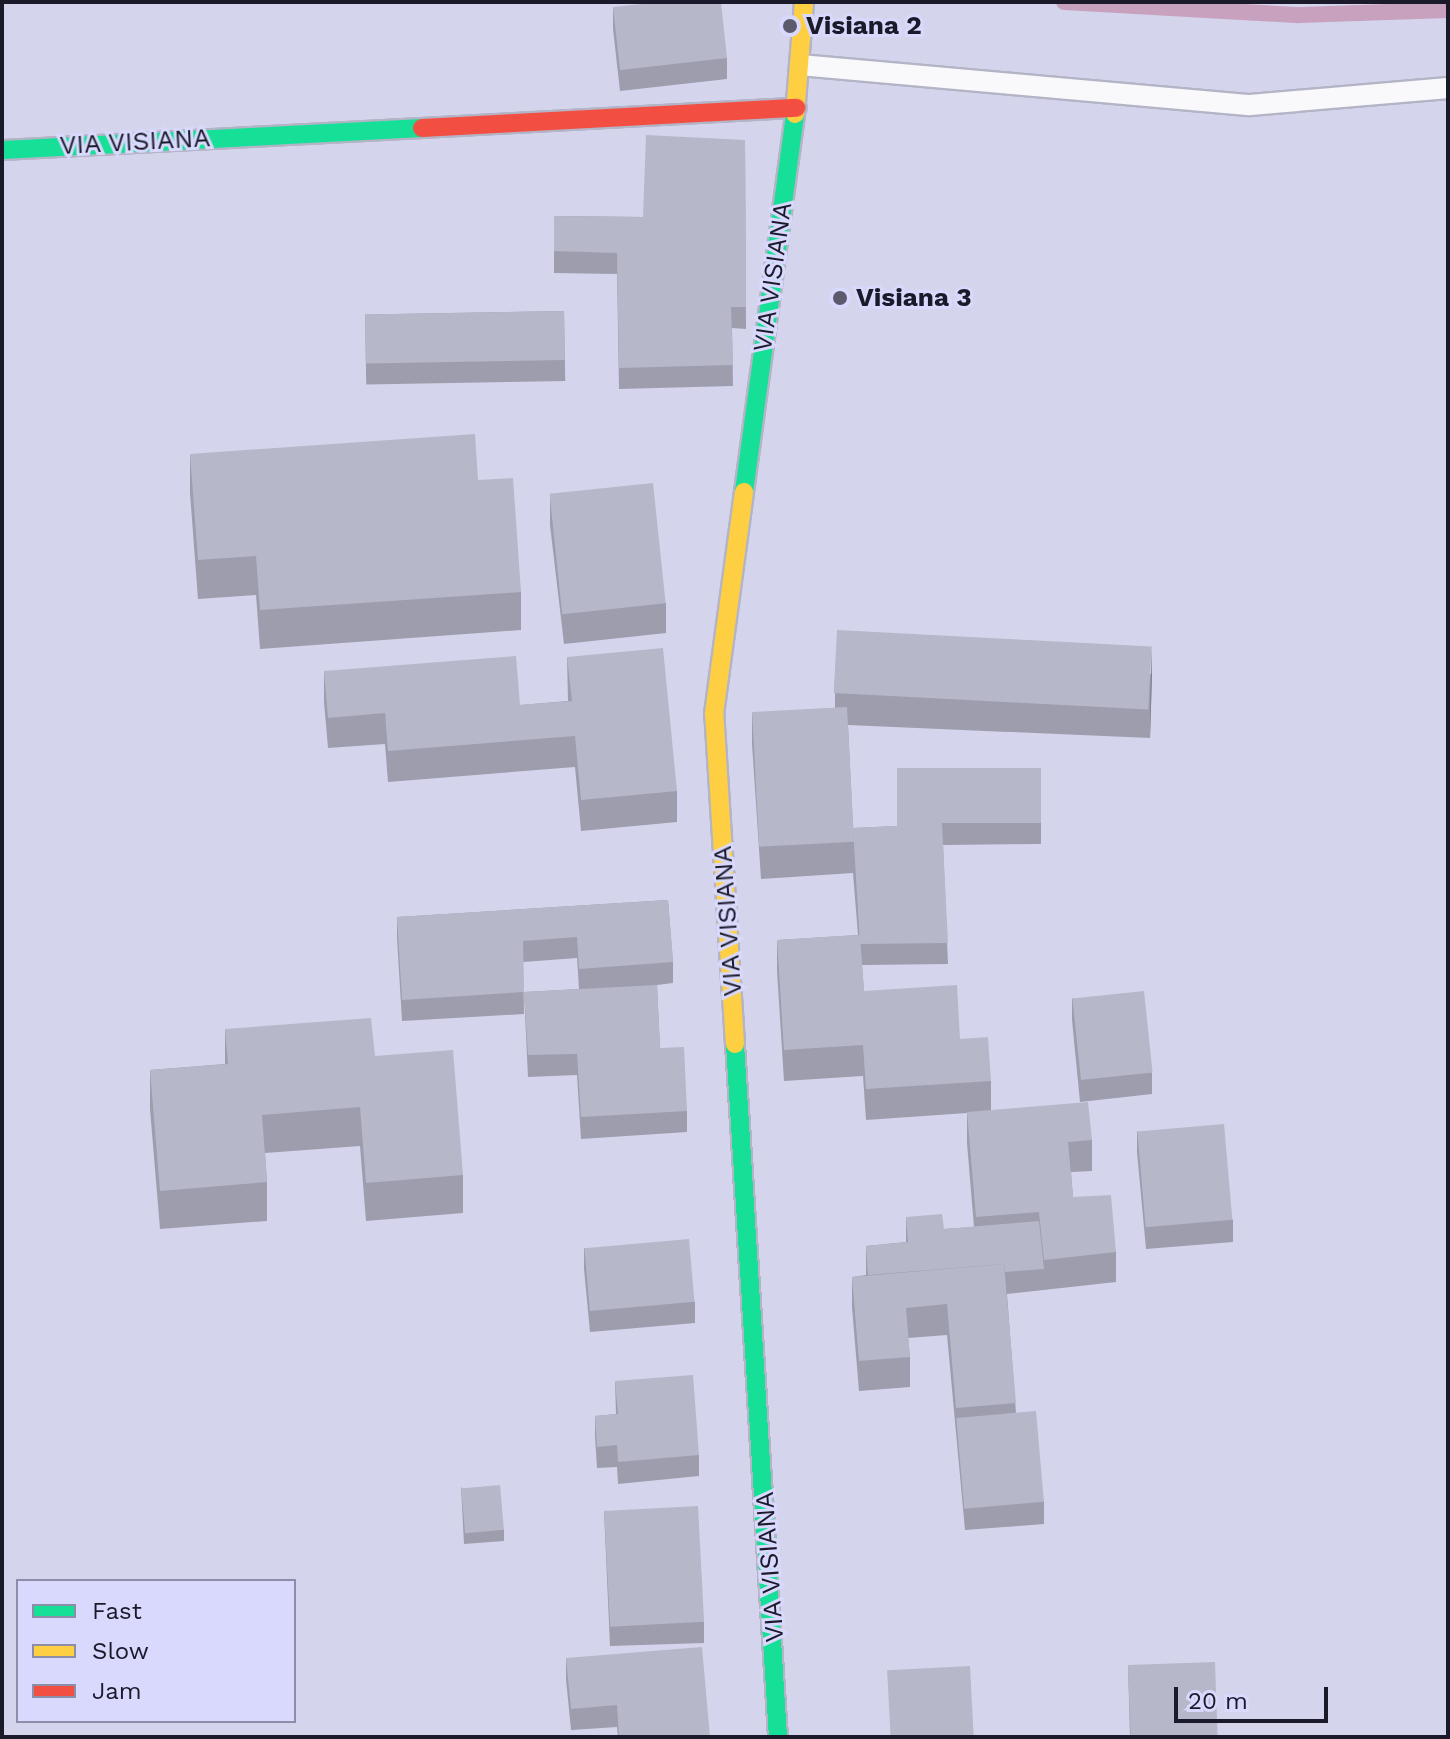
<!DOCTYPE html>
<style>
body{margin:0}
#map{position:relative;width:1450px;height:1739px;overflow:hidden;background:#d4d5ec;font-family:"Work Sans",sans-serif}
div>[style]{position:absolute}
.stream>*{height:16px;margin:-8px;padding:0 8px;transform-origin:8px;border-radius:8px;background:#c8a1be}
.roads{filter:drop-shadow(2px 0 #b4b4c7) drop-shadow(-2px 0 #b4b4c7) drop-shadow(0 2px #b4b4c7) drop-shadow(0 -2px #b4b4c7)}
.lane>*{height:20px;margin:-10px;padding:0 10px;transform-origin:10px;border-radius:10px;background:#f9f9fc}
.fast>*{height:18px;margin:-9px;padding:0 9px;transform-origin:9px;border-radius:9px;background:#16e098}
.slow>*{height:18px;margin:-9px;padding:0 9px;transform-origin:9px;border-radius:9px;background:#ffcf43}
.jam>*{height:18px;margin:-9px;padding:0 9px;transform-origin:9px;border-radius:9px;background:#f24e42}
.wall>*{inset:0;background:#9d9dad;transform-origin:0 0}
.shaded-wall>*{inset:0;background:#7f808d}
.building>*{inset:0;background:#b6b7c9;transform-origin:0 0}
.dots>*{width:22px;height:22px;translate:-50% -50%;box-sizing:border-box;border:4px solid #d8d9fc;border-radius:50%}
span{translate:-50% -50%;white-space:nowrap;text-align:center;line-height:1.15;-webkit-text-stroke:6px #d8d9fc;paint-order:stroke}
.poi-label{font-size:26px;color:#1b1a2a;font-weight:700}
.left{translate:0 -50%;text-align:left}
.street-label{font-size:26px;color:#1b1a2a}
.frame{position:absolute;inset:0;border:4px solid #1b1a2a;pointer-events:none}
.legend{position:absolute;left:16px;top:1579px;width:280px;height:144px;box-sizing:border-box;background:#d8d9fc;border:2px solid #8c8da8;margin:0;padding:10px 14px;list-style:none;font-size:24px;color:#1b1a2a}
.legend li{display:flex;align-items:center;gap:16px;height:40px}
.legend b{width:40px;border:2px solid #8c8da8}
.scale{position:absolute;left:1174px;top:1687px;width:154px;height:36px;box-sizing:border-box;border:4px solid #1b1a2a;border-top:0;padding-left:10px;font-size:24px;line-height:28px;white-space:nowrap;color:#1b1a2a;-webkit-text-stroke:6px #d8d9fc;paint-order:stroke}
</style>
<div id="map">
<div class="stream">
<div style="left:1064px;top:2px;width:236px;rotate:3.2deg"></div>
<div style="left:1300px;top:15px;width:148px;rotate:-1.9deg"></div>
</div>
<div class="roads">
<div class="lane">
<div style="left:800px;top:65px;width:452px;rotate:5.1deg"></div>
<div style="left:1250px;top:105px;width:199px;rotate:-4.9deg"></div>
</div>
<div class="fast">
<div style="left:2px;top:150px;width:421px;rotate:-3deg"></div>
<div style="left:744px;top:492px;width:381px;rotate:-82.3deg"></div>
<div style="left:735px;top:1044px;width:694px;rotate:86.45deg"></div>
</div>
<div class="slow">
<div style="left:795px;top:114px;width:112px;rotate:-85.4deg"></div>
<div style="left:735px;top:1044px;width:331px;rotate:-93.6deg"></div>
<div style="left:714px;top:714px;width:224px;rotate:-82.3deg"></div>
</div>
<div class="jam">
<div style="left:422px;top:128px;width:375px;rotate:-3.1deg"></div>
</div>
</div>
<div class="wall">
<div style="clip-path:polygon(613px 7px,727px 58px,727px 79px,620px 91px,613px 29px)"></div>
<div style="clip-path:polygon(745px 140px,746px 329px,732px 328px,733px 386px,619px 389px,617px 274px,554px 273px,554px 216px,643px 217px)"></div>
<div style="left:564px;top:311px;width:70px;height:199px;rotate:89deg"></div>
<div style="clip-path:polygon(190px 454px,478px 480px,521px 592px,521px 630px,260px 649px,256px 595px,198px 599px,190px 493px)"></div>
<div style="clip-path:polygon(550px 494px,666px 603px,666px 633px,564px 644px,550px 525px)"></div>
<div style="clip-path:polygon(567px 657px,677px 791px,677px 822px,581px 831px,575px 767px,388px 782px,385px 744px,328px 748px,324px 702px,324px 671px,520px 705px,568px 701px)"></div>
<div style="clip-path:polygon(1152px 674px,1150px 738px,848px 725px,853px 828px,897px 826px,1041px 768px,1041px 844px,943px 845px,948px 964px,862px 965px,864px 991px,960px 1039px,991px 1081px,991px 1110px,1092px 1140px,1092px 1171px,1071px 1172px,1073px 1197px,1116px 1252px,1116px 1282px,1007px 1294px,1016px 1413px,1044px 1502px,1044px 1524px,965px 1530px,947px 1335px,908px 1338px,910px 1357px,910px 1387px,859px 1391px,852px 1307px,852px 1277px,866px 1275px,866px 1246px,906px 1242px,906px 1217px,944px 1229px,974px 1227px,967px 1143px,967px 1113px,866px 1120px,863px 1076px,784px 1081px,777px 971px,777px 940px,858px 935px,853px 873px,761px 879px,752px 744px,752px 713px,835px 708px,835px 693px)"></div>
<div style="clip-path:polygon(668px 900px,673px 962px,673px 983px,657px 985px,660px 1048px,687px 1111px,687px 1132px,581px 1139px,577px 1075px,528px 1077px,524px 992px,579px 989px,577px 958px,523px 962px,524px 1014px,402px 1021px,397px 938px,397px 917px)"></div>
<div style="clip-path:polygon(1072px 998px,1152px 1073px,1152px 1094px,1080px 1102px,1072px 1020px)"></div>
<div style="clip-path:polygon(225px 1029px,375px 1056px,463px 1175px,463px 1213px,366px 1221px,360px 1146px,265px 1153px,267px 1182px,267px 1221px,160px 1229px,150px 1109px,150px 1070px,225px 1064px)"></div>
<div style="clip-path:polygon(1137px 1131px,1233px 1220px,1233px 1242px,1146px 1249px,1137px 1152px)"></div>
<div style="clip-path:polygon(584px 1248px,695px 1302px,695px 1323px,590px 1332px,584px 1269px)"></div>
<div style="clip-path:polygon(615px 1381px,699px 1455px,699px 1476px,618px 1484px,617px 1467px,597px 1468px,595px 1437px,595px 1416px,616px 1414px)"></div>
<div style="clip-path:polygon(461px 1487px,504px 1530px,504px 1541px,464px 1544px)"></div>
<div style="clip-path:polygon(604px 1511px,704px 1622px,704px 1643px,610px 1646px)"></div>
<div style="clip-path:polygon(566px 1658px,710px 1737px,618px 1737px,617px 1727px,571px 1730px,566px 1679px)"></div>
<div style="clip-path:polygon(1128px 1666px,1218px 1737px,1130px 1737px)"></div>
</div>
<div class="shaded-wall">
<div style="clip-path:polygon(1152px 644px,1152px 674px,1150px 738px,1150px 708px)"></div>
</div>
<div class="building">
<div style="clip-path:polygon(661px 2px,721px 2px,727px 58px,620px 70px,613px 7px)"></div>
<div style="clip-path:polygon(646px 135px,745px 140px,746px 307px,731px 307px,733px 365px,619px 368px,617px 253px,554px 251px,554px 216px,643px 217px)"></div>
<div style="left:564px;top:311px;width:49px;height:199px;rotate:89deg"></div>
<div style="clip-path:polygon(475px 434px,478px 480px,513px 478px,521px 592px,260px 610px,256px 556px,198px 560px,190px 454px)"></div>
<div style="left:653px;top:483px;width:121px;height:104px;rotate:84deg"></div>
<div style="left:837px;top:630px;width:315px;height:63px;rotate:3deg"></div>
<div style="clip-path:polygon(663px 648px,677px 791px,581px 800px,575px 736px,388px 751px,385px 713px,328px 718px,324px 671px,516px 656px,520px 705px,572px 701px,567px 657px)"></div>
<div style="left:847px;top:707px;width:135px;height:95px;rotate:87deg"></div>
<div style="clip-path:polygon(897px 768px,1041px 768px,1041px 823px,942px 823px,948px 943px,860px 944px,853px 828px,897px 826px)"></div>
<div style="clip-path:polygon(668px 900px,673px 962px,579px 969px,577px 937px,523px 941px,524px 992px,402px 1000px,397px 917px)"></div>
<div style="clip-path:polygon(860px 935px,864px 991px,957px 985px,960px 1039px,988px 1037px,991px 1081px,866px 1089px,863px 1045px,784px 1050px,777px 940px)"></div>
<div style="clip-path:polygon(657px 985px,660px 1048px,684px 1047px,687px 1111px,581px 1117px,577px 1054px,528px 1055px,524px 992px)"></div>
<div style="left:1144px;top:991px;width:82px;height:72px;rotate:84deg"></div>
<div style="clip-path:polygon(371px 1018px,375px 1056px,453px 1050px,463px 1175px,366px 1183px,360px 1107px,262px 1115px,267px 1182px,160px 1191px,150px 1070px,228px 1064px,225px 1029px)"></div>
<div style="clip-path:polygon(1088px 1102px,1092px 1140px,1068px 1142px,1073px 1197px,1111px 1195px,1116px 1252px,1044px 1260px,1039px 1212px,976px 1217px,967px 1112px)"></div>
<div style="left:1224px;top:1124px;width:96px;height:87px;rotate:85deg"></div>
<div style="clip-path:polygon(942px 1214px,944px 1229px,1039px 1221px,1044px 1269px,1005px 1272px,1004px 1264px,868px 1275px,866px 1246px,908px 1242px,906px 1217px)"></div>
<div style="left:689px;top:1239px;width:63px;height:105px;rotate:85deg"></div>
<div style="clip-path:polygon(1004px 1264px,1016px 1403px,956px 1408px,947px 1304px,906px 1308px,910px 1357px,859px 1361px,852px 1277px)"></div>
<div style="clip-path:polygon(693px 1375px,699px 1455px,618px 1462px,617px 1445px,597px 1447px,595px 1416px,618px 1414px,615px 1381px)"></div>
<div style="left:1036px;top:1411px;width:91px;height:80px;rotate:85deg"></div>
<div style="left:500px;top:1485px;width:45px;height:39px;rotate:85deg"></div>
<div style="left:698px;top:1506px;width:116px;height:94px;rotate:87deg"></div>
<div style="clip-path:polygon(702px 1647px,710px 1737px,619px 1737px,617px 1705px,571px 1709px,566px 1658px)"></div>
<div style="left:1215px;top:1662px;width:75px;height:87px;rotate:88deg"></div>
<div style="left:970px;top:1666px;width:71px;height:83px;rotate:87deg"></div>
</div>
<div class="dots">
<div style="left:790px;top:26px;background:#5c5b6e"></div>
<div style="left:840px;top:298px;background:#5c5b6e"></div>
</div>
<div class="poi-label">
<span class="left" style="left:806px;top:26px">Visiana 2</span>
<span class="left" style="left:856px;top:298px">Visiana 3</span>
</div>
<div class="street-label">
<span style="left:135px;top:142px;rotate:-3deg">VIA VISIANA</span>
<span style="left:773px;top:277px;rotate:-82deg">VIA VISIANA</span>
<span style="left:728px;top:921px;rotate:-94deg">VIA VISIANA</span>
<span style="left:770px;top:1567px;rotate:-94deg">VIA VISIANA</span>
</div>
<div class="frame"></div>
<ul class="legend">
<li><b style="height:10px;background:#16e098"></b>Fast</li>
<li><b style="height:10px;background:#ffcf43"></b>Slow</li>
<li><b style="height:10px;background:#f24e42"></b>Jam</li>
</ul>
<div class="scale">20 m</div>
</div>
